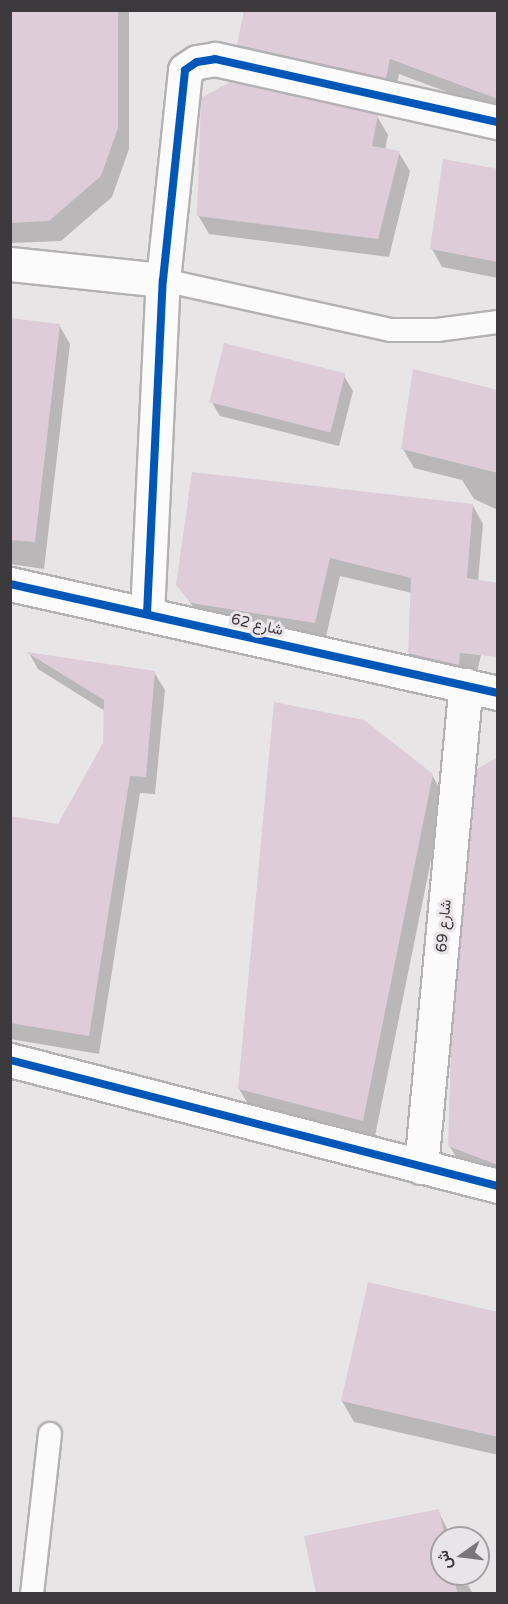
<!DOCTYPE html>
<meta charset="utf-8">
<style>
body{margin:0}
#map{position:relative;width:508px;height:1604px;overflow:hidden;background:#e8e5e7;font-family:"Varela Round",Vazirmatn,sans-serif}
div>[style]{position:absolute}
.shadow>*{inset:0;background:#0003}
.building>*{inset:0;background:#deccd8;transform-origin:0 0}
.roads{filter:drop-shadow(2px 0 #b3b1b3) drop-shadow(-2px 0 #b3b1b3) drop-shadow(0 2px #b3b1b3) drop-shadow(0 -2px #b3b1b3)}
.lane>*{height:22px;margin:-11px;padding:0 11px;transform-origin:11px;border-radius:11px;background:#fcfbfb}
.street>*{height:33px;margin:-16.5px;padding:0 16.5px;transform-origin:16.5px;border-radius:16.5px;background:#fcfbfb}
.cycleway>*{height:8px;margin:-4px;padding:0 4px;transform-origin:4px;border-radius:4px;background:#0057b8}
span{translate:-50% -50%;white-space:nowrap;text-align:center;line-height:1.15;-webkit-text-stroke:6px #e9e4e7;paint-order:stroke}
.street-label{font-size:15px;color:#3c3a3c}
.frame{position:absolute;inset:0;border:12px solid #3c3a3c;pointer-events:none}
.north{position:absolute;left:430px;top:1526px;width:60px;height:60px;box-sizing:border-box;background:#e9e4e7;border:2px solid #a4a0a3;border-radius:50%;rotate:256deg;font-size:16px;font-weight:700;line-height:24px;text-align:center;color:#3c3a3c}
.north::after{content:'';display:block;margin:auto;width:21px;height:27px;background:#787678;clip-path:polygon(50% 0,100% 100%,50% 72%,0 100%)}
</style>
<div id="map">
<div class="shadow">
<div style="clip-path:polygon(10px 10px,129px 10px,129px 149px,112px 197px,61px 241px,10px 243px)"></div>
<div style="clip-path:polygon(498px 10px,498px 111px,399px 74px,395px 93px,248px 61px,239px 44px)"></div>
<div style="clip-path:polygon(377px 116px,388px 135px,385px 150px,399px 153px,410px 171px,389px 257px,209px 234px,198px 215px)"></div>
<div style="clip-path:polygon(498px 171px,498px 278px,442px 267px,432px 249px)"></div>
<div style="clip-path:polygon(10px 320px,59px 325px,70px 344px,44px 569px,10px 564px)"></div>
<div style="clip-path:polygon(344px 376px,353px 391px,339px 446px,220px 416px,211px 401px)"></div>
<div style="clip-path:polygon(498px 391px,498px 510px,474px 499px,462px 480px,414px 468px,403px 449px)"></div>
<div style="clip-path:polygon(473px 506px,483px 524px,478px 581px,494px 601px,477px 672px,420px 672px,409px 653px,412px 593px,340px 576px,325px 641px,203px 621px,178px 585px)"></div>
<div style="clip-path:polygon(29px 653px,154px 672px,165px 690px,155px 794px,140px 793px,99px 1054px,10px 1039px,10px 817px,59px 825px,105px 743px,105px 711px,38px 669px)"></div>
<div style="clip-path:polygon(498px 759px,498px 1180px,461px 1166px,449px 1145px)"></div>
<div style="clip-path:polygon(432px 775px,444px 796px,374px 1141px,251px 1109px,239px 1089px)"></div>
<div style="clip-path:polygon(498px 1314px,498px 1455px,354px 1422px,342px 1401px)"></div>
<div style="clip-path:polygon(438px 1511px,452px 1538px,442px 1531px,442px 1574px,451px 1574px,455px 1594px,317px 1594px,306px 1538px)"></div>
<div style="clip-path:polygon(454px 1574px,459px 1574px,462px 1586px,468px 1585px,473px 1594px,457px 1594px)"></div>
</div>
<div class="building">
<div style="clip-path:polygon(10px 10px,118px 10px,118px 128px,101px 176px,49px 221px,10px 223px)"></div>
<div style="clip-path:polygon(244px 10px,498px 10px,498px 99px,390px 59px,386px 78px,237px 45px)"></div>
<div style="clip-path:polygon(230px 82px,378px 115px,372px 146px,400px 151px,378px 239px,197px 216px,201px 98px)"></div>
<div style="clip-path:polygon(443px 159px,498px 169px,498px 262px,430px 249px)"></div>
<div style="clip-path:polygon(10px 318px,60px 324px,35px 542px,10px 540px)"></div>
<div style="left:224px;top:343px;width:125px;height:61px;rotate:14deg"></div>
<div style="clip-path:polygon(413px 369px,498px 390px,498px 473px,401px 449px)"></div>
<div style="clip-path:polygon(192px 472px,473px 504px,467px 578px,498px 583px,498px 657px,460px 653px,459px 665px,408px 653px,411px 578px,330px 558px,315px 623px,191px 603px,176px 585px)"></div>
<div style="clip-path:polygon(26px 652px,155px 671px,146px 777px,130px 776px,89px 1036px,10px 1023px,10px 816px,58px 824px,103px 743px,104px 700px)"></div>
<div style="clip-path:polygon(274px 702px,364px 720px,433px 774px,363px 1121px,238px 1089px)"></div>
<div style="clip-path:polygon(498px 757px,498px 1165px,448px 1146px,451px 1050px,477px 769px)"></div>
<div style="clip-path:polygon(368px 1282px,498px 1312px,498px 1437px,341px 1401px)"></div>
<div style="clip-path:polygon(439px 1509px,445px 1538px,442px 1538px,442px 1574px,453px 1574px,457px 1593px,316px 1593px,304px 1536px)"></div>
</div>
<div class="roads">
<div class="lane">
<div style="left:163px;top:280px;width:233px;rotate:12.4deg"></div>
<div style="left:391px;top:330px;width:46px"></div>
<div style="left:437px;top:330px;width:62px;rotate:-7.5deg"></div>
<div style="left:32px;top:1594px;width:161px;rotate:-83.6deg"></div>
</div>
<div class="street">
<div style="left:10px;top:264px;width:154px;rotate:6deg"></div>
<div style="left:10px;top:584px;width:500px;rotate:12.59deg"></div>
<div style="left:147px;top:614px;width:334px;rotate:-87.3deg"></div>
<div style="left:163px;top:280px;width:211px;rotate:-84deg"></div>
<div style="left:185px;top:70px;width:14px;rotate:-34deg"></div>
<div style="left:197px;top:62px;width:18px;rotate:-9deg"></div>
<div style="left:215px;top:59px;width:290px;rotate:12.6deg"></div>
<div style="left:10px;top:1060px;width:504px;rotate:14.48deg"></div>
<div style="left:421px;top:1167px;width:484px;rotate:-84.7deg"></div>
</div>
</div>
<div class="cycleway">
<div style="left:10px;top:584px;width:500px;rotate:12.59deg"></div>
<div style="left:147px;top:614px;width:334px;rotate:-87.3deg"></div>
<div style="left:163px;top:280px;width:211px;rotate:-84deg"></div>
<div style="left:185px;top:70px;width:14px;rotate:-34deg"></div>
<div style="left:197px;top:62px;width:18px;rotate:-9deg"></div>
<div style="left:215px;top:59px;width:290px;rotate:12.6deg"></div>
<div style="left:10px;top:1060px;width:504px;rotate:14.48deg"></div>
</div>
<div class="street-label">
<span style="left:257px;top:625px;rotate:13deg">شارع 62</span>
<span style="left:444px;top:926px;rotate:-85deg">شارع 69</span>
</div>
<div class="frame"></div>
<div class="north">ش</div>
</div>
